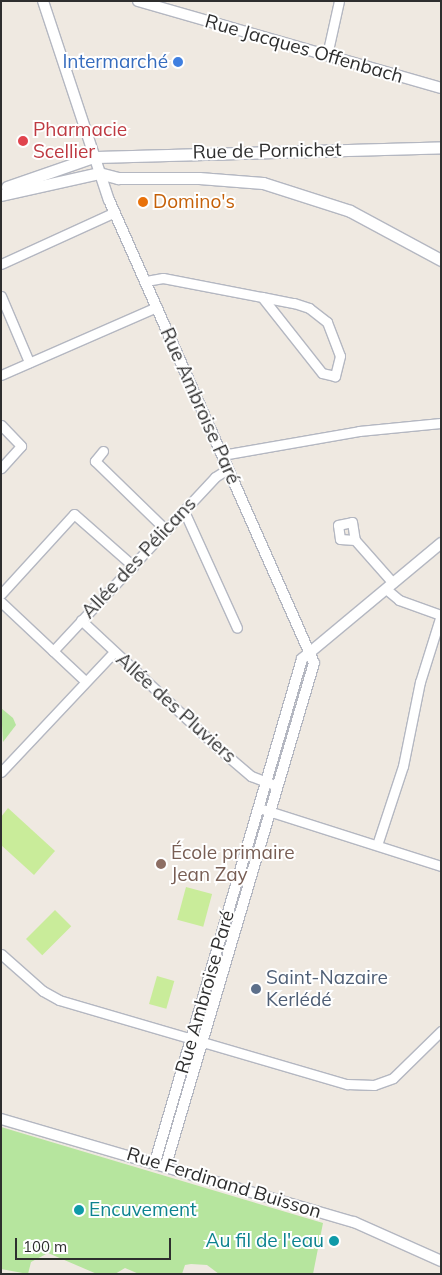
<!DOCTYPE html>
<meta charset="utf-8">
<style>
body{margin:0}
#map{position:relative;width:442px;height:1275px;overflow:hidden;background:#efe9e1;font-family:Mulish,sans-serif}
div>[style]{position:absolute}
.green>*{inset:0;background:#b6e59e}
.pitch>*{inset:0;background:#c9ec9a;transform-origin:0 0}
.roads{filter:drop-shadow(1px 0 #b4b7c1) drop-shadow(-1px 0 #b4b7c1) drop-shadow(0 1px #b4b7c1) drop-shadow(0 -1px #b4b7c1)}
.minor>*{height:9px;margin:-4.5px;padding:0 4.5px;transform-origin:4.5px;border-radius:4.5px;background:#fff}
.tertiary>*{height:10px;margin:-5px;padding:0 5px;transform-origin:5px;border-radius:5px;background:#fff}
.secondary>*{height:11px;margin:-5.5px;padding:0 5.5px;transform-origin:5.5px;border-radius:5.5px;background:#fff}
.dots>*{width:14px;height:14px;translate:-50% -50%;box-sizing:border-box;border:2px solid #fff;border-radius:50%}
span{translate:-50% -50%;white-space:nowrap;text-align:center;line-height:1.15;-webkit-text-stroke:4px #fff;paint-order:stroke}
.street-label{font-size:19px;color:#2e2e2e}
.shop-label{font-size:19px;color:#366cbe}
.right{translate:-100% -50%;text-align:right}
.health-label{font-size:19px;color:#be3a42}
.left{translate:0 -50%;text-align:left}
.food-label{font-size:19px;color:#c56008}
.education-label{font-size:19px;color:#785e54}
.service-label{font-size:19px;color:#4e5e75}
.culture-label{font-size:19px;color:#0d838f}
.frame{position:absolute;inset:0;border:2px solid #2e2e2e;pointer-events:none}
.scale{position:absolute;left:15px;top:1238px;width:156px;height:22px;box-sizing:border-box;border:2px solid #2e2e2e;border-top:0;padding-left:6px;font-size:15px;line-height:18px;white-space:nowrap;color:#2e2e2e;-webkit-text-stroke:4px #fff;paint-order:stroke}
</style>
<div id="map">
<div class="green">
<div style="clip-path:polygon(1px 708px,13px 718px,16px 725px,3px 742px)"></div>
<div style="clip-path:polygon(1px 1127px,323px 1223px,313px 1274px,219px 1274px,207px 1265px,191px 1264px,185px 1265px,182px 1274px,139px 1274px,125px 1268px,115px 1274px,97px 1274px,48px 1253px,31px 1262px,28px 1274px,1px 1269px)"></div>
</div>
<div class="pitch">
<div style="clip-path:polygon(8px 808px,55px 851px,34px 875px,1px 845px,1px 817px)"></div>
<div style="left:186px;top:887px;width:27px;height:34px;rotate:15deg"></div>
<div style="left:55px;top:910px;width:23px;height:41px;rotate:45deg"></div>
<div style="left:157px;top:976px;width:18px;height:29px;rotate:16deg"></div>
</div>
<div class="roads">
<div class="minor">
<div style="left:327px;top:55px;width:55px;rotate:-77.5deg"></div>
<div style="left:1px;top:264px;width:125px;rotate:-24.5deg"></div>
<div style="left:146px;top:281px;width:17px;rotate:-10deg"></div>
<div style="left:163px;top:278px;width:101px;rotate:10.9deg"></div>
<div style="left:262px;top:297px;width:33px;rotate:11deg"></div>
<div style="left:294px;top:303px;width:16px;rotate:18deg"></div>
<div style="left:309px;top:308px;width:23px;rotate:38deg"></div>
<div style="left:327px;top:322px;width:36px;rotate:69deg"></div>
<div style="left:340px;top:356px;width:21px;rotate:104deg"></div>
<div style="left:335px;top:376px;width:13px;rotate:-167deg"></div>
<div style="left:322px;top:373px;width:97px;rotate:-128.3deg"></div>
<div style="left:1px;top:296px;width:72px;rotate:67deg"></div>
<div style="left:1px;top:375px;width:170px;rotate:-23.6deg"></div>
<div style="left:1px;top:425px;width:29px;rotate:46deg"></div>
<div style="left:21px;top:446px;width:30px;rotate:132deg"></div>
<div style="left:103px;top:451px;width:13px;rotate:129deg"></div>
<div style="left:95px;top:461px;width:99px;rotate:44.2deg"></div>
<div style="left:222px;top:455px;width:139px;rotate:-9.9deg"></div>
<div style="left:359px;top:431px;width:82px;rotate:-5.6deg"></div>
<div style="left:184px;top:511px;width:128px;rotate:65.6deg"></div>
<div style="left:355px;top:540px;width:15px;rotate:-176deg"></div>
<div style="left:340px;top:539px;width:14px;rotate:-98deg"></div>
<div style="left:338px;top:525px;width:14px;rotate:-12deg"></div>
<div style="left:352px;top:522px;width:18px;rotate:81deg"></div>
<div style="left:355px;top:540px;width:57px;rotate:48.5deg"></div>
<div style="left:386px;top:589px;width:17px;rotate:40deg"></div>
<div style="left:399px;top:600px;width:45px;rotate:19.7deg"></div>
<div style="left:1px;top:594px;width:108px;rotate:-47.6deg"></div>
<div style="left:74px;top:514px;width:79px;rotate:41.4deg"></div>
<div style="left:1px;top:602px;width:115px;rotate:43.2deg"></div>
<div style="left:81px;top:620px;width:186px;rotate:43deg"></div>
<div style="left:217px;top:747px;width:45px;rotate:40.5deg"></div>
<div style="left:251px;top:776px;width:28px;rotate:21deg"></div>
<div style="left:53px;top:651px;width:238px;rotate:-47deg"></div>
<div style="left:215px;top:477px;width:15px;rotate:-32deg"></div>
<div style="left:1px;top:772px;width:165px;rotate:-46.7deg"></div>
<div style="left:259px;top:808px;width:191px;rotate:17.7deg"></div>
<div style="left:377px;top:845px;width:83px;rotate:-71.8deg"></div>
<div style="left:403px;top:766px;width:86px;rotate:-78.6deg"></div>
<div style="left:420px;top:682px;width:70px;rotate:-72.6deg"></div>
<div style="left:1px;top:954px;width:56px;rotate:41.4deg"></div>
<div style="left:43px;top:991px;width:18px;rotate:29deg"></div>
<div style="left:59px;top:1000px;width:300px;rotate:16.3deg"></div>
<div style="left:347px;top:1084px;width:27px;rotate:2deg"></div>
<div style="left:374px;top:1085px;width:20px;rotate:-20deg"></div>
<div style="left:393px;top:1078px;width:67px;rotate:-44.4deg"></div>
</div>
<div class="tertiary">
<div style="left:43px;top:1px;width:210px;rotate:71.7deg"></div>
<div style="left:109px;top:200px;width:506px;rotate:66.12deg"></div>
<div style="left:314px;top:663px;width:523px;rotate:106.43deg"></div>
<div style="left:138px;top:1px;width:315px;rotate:16deg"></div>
<div style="left:1px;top:1119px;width:368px;rotate:16.3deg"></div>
<div style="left:354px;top:1222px;width:95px;rotate:24.1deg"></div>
<div style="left:155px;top:1162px;width:524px;rotate:-73.71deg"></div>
<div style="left:302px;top:659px;width:181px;rotate:-39.8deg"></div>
</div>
<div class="secondary">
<div style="left:7px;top:187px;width:91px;rotate:-19.2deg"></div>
<div style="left:93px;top:157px;width:348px;rotate:-1.6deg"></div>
<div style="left:1px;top:195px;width:100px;rotate:-12.7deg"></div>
<div style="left:99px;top:173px;width:20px;rotate:15deg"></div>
<div style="left:118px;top:178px;width:81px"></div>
<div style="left:199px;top:178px;width:64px;rotate:4.5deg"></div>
<div style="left:263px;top:183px;width:91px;rotate:17.8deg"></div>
<div style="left:350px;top:211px;width:103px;rotate:28.3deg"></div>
</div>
</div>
<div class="dots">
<div style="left:178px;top:62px;background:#3f7fe0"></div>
<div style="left:23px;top:141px;background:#e0444e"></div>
<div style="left:143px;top:202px;background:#e8710a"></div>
<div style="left:161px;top:864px;background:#8d6e63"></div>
<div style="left:256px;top:989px;background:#5c6f8a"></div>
<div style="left:79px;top:1210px;background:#0f9aa8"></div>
<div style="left:334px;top:1241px;background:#0f9aa8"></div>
</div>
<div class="street-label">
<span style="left:304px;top:49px;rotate:16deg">Rue Jacques Offenbach</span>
<span style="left:267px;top:151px;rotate:-1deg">Rue de Pornichet</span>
<span style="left:200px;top:406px;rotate:66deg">Rue Ambroise Paré</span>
<span style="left:139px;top:558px;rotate:-47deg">Allée des Pélicans</span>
<span style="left:176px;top:708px;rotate:42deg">Allée des Pluviers</span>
<span style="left:205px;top:992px;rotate:-74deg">Rue Ambroise Paré</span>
<span style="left:224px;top:1183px;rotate:17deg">Rue Ferdinand Buisson</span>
</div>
<div class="shop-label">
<span class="right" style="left:168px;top:62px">Intermarché</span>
</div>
<div class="health-label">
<span class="left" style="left:33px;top:141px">Pharmacie<br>Scellier</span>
</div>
<div class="food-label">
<span class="left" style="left:153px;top:202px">Domino's</span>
</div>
<div class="education-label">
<span class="left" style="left:171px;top:864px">École primaire<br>Jean Zay</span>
</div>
<div class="service-label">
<span class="left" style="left:266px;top:989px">Saint-Nazaire<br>Kerlédé</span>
</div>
<div class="culture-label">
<span class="left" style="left:89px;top:1210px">Encuvement</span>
<span class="right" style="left:324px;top:1241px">Au fil de l'eau</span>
</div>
<div class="frame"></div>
<div class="scale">100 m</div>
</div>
